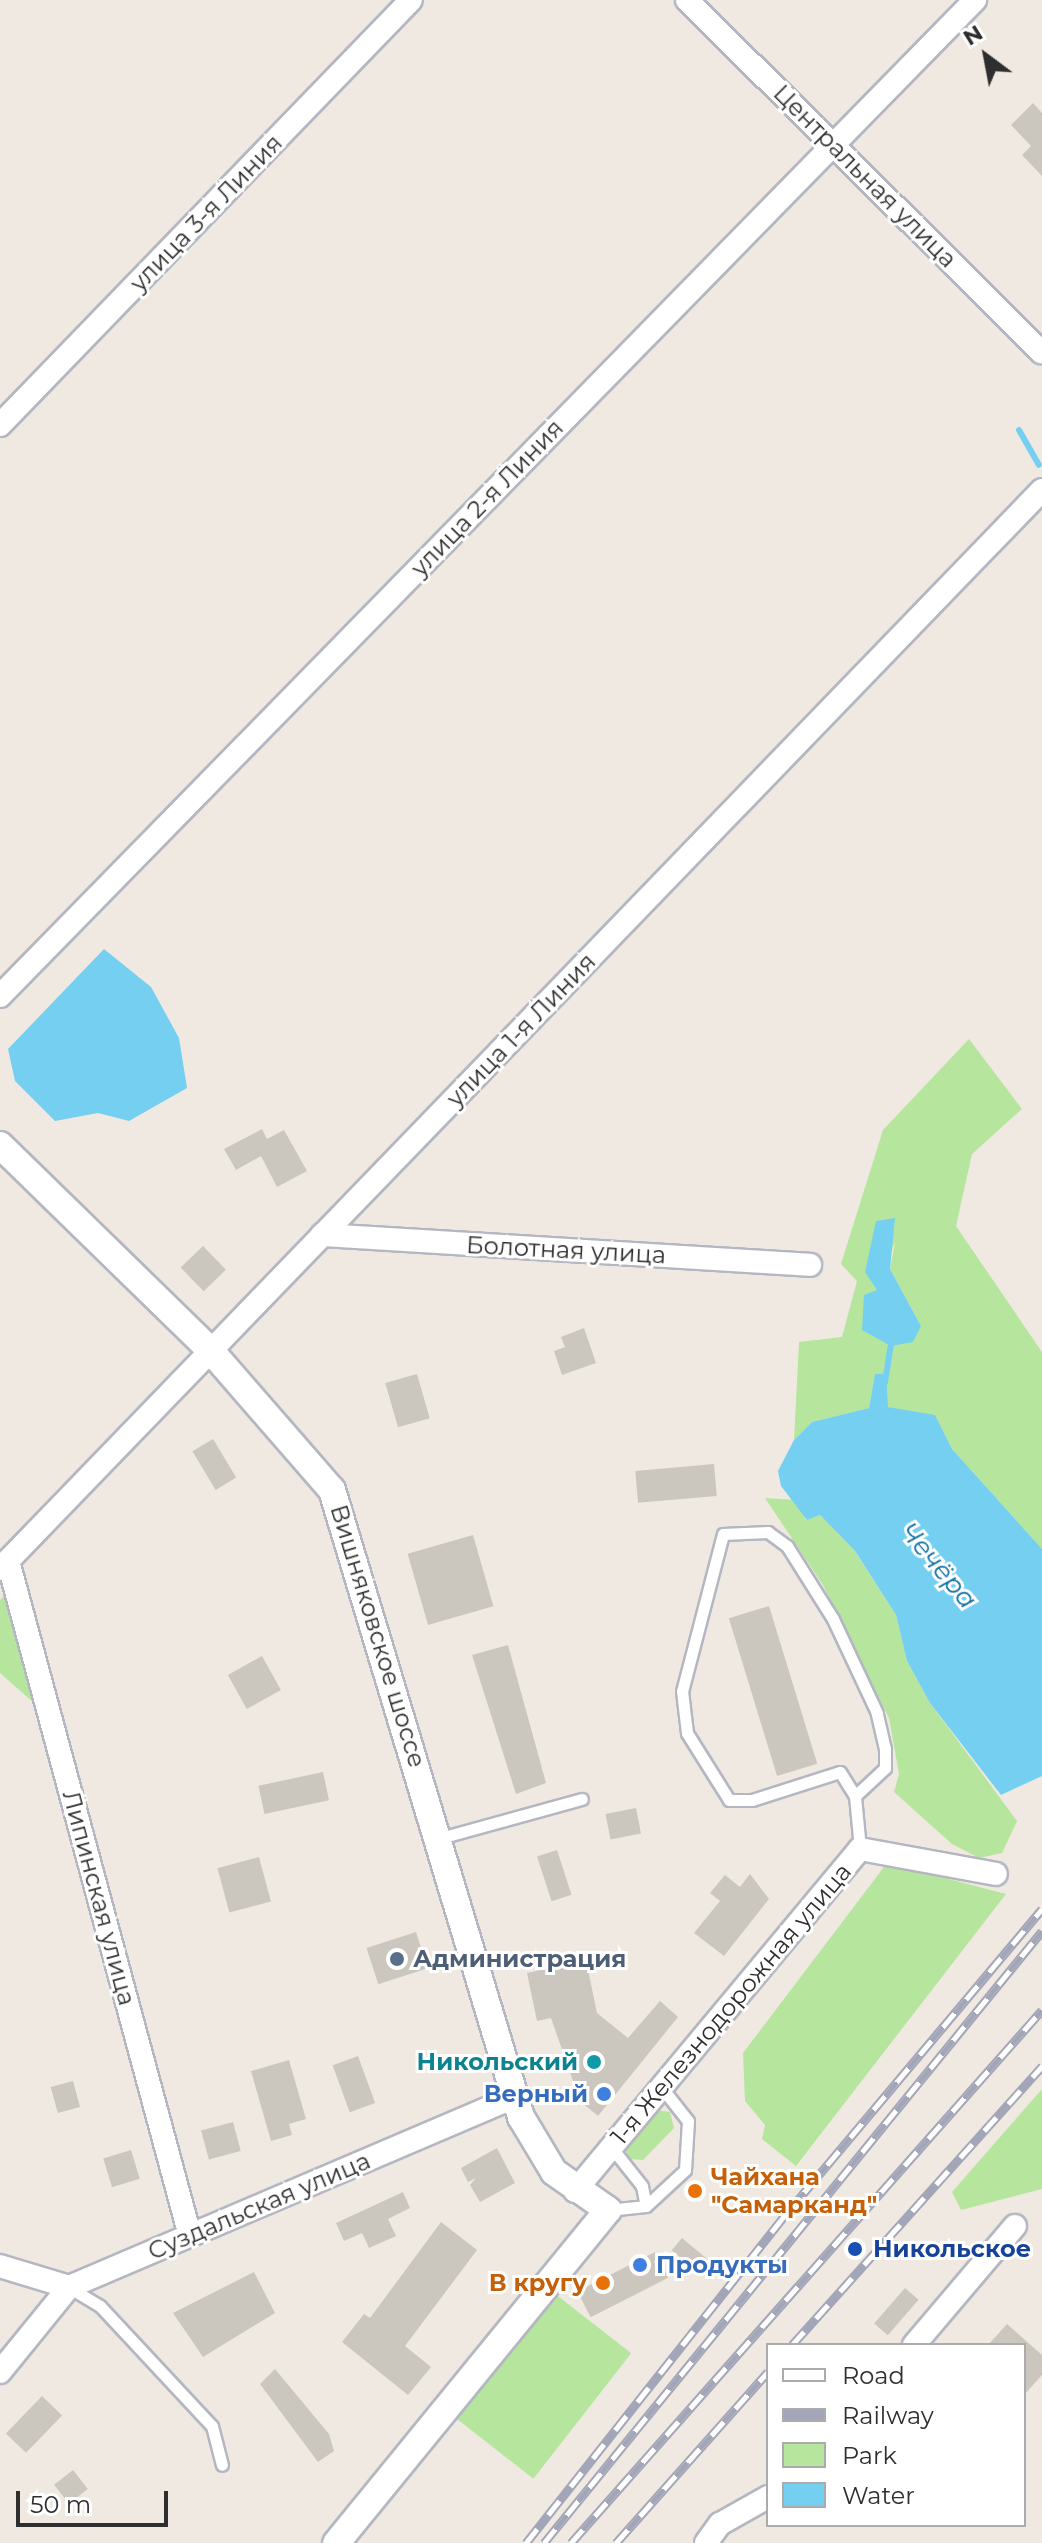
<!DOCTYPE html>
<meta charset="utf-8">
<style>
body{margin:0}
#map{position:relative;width:1042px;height:2543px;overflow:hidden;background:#efe9e1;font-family:Montserrat,sans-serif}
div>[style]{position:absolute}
.green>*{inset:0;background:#b6e59e;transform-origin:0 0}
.water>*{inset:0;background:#75cff0}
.stream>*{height:6px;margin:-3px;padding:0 3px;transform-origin:3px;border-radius:3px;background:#75cff0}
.building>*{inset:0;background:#cbc7bf;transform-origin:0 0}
.roads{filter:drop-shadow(2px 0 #b4b7c1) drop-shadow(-2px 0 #b4b7c1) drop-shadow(0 2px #b4b7c1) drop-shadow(0 -2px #b4b7c1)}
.service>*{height:11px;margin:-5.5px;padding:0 5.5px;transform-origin:5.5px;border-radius:5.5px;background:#fff}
.minor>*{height:22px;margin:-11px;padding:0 11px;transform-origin:11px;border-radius:11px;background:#fff}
.tertiary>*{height:26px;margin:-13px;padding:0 13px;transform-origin:13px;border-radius:13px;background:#fff}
.rail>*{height:9px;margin-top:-4.5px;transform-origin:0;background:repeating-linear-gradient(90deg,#fff 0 18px,#a3a6b8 0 36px);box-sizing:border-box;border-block:2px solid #a3a6b8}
.dots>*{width:22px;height:22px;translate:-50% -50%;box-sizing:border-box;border:4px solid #fff;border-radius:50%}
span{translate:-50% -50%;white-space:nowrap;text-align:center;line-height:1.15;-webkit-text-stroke:6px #fff;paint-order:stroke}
.street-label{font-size:24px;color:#2e2e2e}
.service-label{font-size:24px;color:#4e5e75;font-weight:700}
.left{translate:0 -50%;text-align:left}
.culture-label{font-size:24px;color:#0d838f;font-weight:700}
.right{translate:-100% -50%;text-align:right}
.shop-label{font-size:24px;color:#366cbe;font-weight:700}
.food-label{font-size:24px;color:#c56008;font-weight:700}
.transit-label{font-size:24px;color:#164399;font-weight:700}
.water-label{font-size:26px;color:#0d6fa3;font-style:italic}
.legend{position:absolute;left:766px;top:2343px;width:260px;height:184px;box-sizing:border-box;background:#fff;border:2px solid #ababab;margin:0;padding:10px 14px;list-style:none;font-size:24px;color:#2e2e2e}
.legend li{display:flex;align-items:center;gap:16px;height:40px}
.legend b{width:40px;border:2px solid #ababab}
.north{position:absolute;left:946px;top:16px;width:80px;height:80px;-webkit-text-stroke:6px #fff;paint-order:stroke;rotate:328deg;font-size:22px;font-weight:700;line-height:32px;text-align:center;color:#2e2e2e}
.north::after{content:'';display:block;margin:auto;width:28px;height:36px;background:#2e2e2e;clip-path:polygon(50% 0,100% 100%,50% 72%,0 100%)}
.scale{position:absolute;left:16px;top:2491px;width:152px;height:36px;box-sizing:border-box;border:4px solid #2e2e2e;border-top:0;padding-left:10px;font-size:24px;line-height:28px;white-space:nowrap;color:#2e2e2e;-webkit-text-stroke:6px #fff;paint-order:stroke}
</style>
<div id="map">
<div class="green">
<div style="clip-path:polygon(evenodd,969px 1039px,1022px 1109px,972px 1154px,956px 1226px,1042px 1352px,1042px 1549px,952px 1449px,935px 1416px,887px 1407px,875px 1374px,869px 1408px,812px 1422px,794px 1440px,799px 1342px,842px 1337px,857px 1281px,841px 1264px,883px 1130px,969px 1039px,895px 1242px,890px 1269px,921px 1326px,877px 1290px,895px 1242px)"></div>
<div style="clip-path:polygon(765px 1498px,796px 1500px,806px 1520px,820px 1515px,854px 1550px,896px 1615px,907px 1661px,930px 1703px,1017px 1821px,1002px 1853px,979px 1858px,952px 1844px,894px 1792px,899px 1774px,889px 1718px,823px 1585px)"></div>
<div style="clip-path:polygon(7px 1593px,34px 1703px,0 1673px,0 1600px)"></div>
<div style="clip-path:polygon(887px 1863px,1006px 1894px,796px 2166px,762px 2139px,765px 2125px,745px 2101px,743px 2053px)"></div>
<div style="clip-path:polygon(1042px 2089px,1042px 2189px,961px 2210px,952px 2192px)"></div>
<div style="clip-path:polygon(657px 2110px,670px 2112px,674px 2128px,643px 2160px,630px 2159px,625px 2149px)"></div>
<div style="left:554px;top:2293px;width:98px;height:159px;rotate:38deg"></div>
</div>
<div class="water">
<div style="clip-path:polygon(104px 949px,151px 987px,179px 1038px,187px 1088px,129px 1121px,98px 1113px,55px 1121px,15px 1081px,8px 1049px)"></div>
<div style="clip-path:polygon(895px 1218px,890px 1269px,921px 1326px,913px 1342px,891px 1346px,862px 1330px,864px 1295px,877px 1290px,865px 1272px,876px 1221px)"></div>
<div style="clip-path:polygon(875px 1374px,886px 1374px,888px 1407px,935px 1415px,952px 1449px,1042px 1549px,1042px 1776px,1001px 1795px,930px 1703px,907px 1661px,896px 1615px,855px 1551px,820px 1515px,807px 1520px,781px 1486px,778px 1471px,794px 1440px,812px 1422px,869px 1408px)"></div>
</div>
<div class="stream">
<div style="left:1019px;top:430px;width:40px;rotate:60.3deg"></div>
<div style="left:885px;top:1382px;width:36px;rotate:-81deg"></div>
</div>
<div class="building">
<div style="clip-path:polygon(1033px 103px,1042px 113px,1042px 176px,1022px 155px,1031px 146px,1011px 125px)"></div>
<div style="clip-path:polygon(262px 1129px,267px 1139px,284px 1130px,307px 1171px,277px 1187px,261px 1156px,236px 1170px,224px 1149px)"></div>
<div style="left:203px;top:1246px;width:33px;height:31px;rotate:46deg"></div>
<div style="clip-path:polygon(584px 1328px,596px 1363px,562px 1375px,554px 1351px,565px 1347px,561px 1337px)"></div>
<div style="left:417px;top:1374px;width:46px;height:33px;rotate:74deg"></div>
<div style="left:213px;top:1439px;width:45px;height:24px;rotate:59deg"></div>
<div style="left:714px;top:1464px;width:32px;height:79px;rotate:85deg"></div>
<div style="left:473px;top:1535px;width:74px;height:68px;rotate:74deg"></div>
<div style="left:769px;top:1606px;width:165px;height:42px;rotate:73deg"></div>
<div style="clip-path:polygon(508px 1645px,546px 1783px,516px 1794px,472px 1655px)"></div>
<div style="left:262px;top:1656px;width:39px;height:39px;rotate:61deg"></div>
<div style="left:323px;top:1772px;width:29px;height:66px;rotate:78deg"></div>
<div style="left:636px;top:1808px;width:26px;height:31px;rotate:79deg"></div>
<div style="left:557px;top:1850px;width:47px;height:21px;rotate:72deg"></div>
<div style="left:259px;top:1857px;width:46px;height:43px;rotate:75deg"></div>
<div style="clip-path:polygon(750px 1874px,769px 1899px,724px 1956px,694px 1933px,720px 1901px,710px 1893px,725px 1875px,740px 1887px)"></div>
<div style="left:416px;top:1932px;width:38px;height:52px;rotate:72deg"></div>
<div style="clip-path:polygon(586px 1960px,597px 2013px,628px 2038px,660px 2001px,678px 2017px,598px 2116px,580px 2101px,551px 2018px,537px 2021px,527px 1973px)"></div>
<div style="left:358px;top:2056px;width:50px;height:27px;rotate:70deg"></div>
<div style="clip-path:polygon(289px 2060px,306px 2119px,289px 2124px,292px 2135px,271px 2141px,251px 2071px)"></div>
<div style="left:73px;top:2081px;width:27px;height:23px;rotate:75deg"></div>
<div style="left:233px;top:2122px;width:30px;height:33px;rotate:75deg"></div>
<div style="clip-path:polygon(497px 2148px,515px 2183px,480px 2202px,470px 2185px,476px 2178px,468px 2182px,461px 2168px)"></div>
<div style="left:131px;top:2150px;width:30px;height:29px;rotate:73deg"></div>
<div style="clip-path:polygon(403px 2192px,410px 2208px,388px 2219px,396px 2236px,369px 2248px,362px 2233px,344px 2241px,336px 2223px)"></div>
<div style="clip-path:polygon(441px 2222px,477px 2250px,405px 2346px,431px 2367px,408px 2395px,342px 2342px,364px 2314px,370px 2318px)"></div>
<div style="left:682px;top:2238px;width:39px;height:16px;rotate:40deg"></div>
<div style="left:655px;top:2252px;width:29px;height:87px;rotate:63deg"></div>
<div style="clip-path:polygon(254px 2272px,275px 2313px,203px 2357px,173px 2313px)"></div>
<div style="left:905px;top:2288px;width:18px;height:47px;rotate:41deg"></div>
<div style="clip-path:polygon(1007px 2324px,1042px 2355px,1042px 2375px,1024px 2395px,1024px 2345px,988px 2345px)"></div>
<div style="clip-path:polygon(275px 2369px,329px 2434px,334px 2451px,318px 2462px,260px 2384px)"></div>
<div style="left:42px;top:2396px;width:28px;height:52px;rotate:44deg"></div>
<div style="left:73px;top:2470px;width:24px;height:24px;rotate:52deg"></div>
</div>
<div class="roads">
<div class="service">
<div style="left:855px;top:1796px;width:41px;rotate:-43deg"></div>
<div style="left:885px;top:1768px;width:19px;rotate:-90deg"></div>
<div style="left:885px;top:1749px;width:37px;rotate:-103deg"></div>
<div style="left:877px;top:1713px;width:104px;rotate:-115.1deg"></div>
<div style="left:833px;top:1619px;width:86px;rotate:-122.2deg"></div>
<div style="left:787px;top:1546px;width:24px;rotate:-144deg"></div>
<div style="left:768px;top:1532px;width:45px;rotate:177.5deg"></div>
<div style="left:723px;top:1534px;width:162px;rotate:104.6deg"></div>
<div style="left:682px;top:1691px;width:42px;rotate:83.2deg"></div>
<div style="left:687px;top:1733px;width:79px;rotate:57.9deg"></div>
<div style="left:729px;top:1800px;width:23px"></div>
<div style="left:752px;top:1800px;width:92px;rotate:-17.7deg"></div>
<div style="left:840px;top:1772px;width:28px;rotate:58deg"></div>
<div style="left:855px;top:1796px;width:53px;rotate:84.6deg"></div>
<div style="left:440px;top:1838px;width:147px;rotate:-15.4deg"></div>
<div style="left:612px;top:2148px;width:48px;rotate:51.7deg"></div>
<div style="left:642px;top:2186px;width:20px;rotate:79deg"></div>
<div style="left:608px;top:2210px;width:38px;rotate:-6deg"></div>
<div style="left:646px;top:2206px;width:53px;rotate:-42.7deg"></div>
<div style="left:685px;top:2170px;width:49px;rotate:-86.5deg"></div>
<div style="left:688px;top:2121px;width:42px;rotate:-128.2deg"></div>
<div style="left:70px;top:2288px;width:35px;rotate:31deg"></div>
<div style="left:100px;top:2306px;width:164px;rotate:47deg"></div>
<div style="left:212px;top:2426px;width:40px;rotate:75.6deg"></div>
</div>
<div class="minor">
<div style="left:687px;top:0;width:500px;rotate:44.8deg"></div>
<div style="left:0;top:425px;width:591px;rotate:-45.96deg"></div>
<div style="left:0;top:996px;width:1394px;rotate:-45.61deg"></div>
<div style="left:322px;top:1235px;width:489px;rotate:3.5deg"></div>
<div style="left:8px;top:1561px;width:699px;rotate:74.91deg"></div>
<div style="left:0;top:1569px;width:1500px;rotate:-46deg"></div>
<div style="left:575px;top:2191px;width:445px;rotate:-50.2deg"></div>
<div style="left:860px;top:1849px;width:138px;rotate:10.4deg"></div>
<div style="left:0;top:2266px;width:72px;rotate:16.9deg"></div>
<div style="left:69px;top:2287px;width:485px;rotate:-23.1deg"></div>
<div style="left:914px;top:2345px;width:156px;rotate:-49.7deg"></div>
<div style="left:0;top:2372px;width:109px;rotate:-50.9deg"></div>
<div style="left:706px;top:2543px;width:24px;rotate:-54deg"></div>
<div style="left:720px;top:2524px;width:55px;rotate:-29.4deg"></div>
</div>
<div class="tertiary">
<div style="left:0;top:1145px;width:295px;rotate:44.3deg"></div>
<div style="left:211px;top:1351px;width:184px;rotate:49deg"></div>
<div style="left:332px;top:1490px;width:655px;rotate:73.23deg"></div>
<div style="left:521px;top:2117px;width:64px;rotate:59deg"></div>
<div style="left:554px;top:2172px;width:66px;rotate:35.1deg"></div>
<div style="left:608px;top:2210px;width:430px;rotate:129.2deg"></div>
</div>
</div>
<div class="rail">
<div style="left:792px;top:2345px;width:375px;rotate:-48.1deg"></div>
<div style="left:526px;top:2543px;width:412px;rotate:-51.7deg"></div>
<div style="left:781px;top:2220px;width:406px;rotate:-50deg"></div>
<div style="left:544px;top:2543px;width:789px;rotate:-50.86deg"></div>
<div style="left:571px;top:2543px;width:711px;rotate:-48.53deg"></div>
<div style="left:616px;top:2543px;width:229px;rotate:-48.4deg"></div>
</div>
<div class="dots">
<div style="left:397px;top:1959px;background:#5c6f8a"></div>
<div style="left:594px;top:2062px;background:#0f9aa8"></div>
<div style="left:604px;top:2094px;background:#3f7fe0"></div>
<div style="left:695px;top:2191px;background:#e8710a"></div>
<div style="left:855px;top:2249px;background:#1a4fb4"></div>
<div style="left:640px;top:2265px;background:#3f7fe0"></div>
<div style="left:603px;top:2283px;background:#e8710a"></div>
</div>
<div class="street-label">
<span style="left:865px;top:176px;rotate:45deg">Центральная улица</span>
<span style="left:206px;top:213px;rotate:-46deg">улица 3-я Линия</span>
<span style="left:487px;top:498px;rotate:-46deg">улица 2-я Линия</span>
<span style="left:521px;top:1030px;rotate:-46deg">улица 1-я Линия</span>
<span style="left:566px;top:1250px;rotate:3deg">Болотная улица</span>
<span style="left:378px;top:1636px;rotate:73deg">Вишняковское шоссе</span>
<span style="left:99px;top:1898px;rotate:75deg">Липинская улица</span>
<span style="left:731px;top:2004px;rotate:-50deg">1-я Железнодорожная улица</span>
<span style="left:259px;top:2206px;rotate:-23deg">Суздальская улица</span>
</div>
<div class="service-label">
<span class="left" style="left:413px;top:1959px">Администрация</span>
</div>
<div class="culture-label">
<span class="right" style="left:578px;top:2062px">Никольский</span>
</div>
<div class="shop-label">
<span class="right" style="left:588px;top:2094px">Верный</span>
<span class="left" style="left:656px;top:2265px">Продукты</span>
</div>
<div class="food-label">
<span class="left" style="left:711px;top:2191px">Чайхана<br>"Самарканд"</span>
<span class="right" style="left:587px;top:2283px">В кругу</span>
</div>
<div class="transit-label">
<span class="left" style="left:873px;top:2249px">Никольское</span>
</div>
<div class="water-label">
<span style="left:938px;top:1566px;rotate:50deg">Чечёра</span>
</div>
<ul class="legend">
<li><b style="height:10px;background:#fff"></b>Road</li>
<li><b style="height:10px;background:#a3a6b8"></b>Railway</li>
<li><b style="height:22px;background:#b6e59e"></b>Park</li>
<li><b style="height:22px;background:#75cff0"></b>Water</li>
</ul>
<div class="north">N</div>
<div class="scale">50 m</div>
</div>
